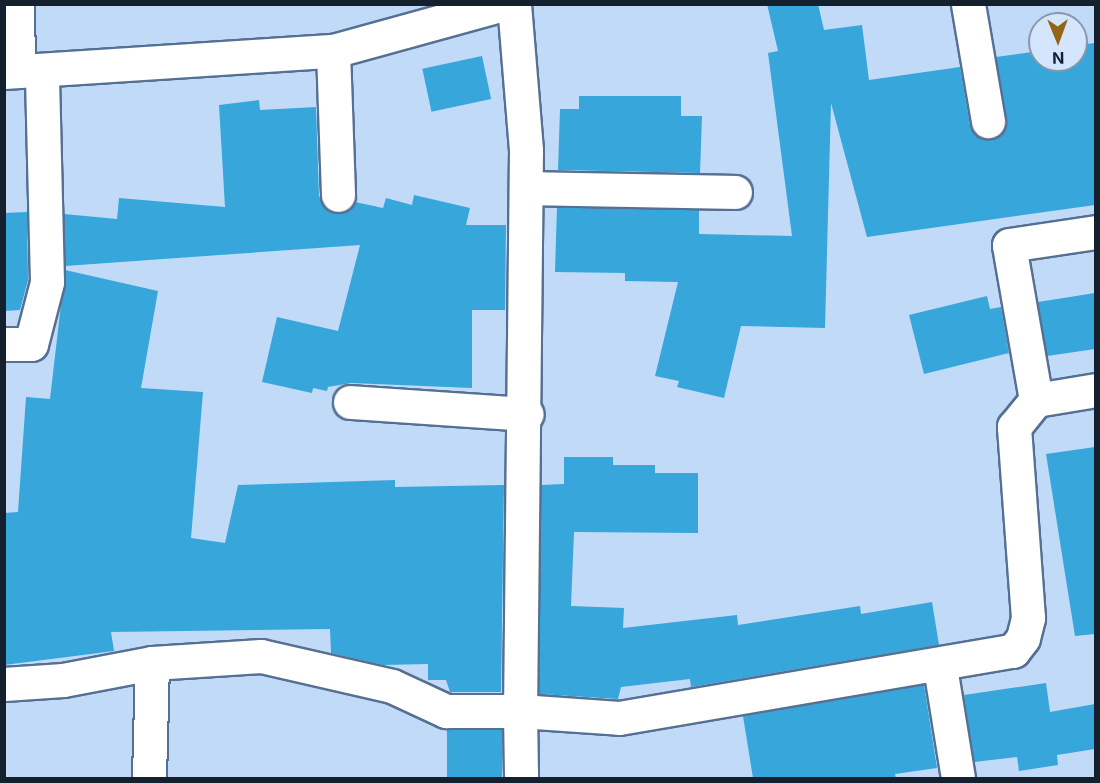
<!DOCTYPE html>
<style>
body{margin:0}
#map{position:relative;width:1100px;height:783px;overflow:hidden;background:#c1daf8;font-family:Inter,sans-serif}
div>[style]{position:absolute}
.building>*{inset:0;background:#36a6db;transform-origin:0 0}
.roads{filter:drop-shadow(2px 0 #557092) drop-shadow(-2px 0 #557092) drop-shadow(0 2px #557092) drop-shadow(0 -2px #557092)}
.minor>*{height:33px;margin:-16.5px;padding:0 16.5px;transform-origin:16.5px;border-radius:16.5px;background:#fff}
span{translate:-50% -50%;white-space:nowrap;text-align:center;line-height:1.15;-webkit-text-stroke:6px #d4e6fd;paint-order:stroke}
.frame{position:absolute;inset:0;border:6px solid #15202e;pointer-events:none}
.north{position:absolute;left:1028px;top:12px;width:60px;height:60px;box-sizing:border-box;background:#d4e6fd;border:2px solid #8897aa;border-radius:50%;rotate:179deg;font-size:16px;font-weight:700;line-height:24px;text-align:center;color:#15202e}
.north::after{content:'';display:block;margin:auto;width:21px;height:27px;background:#956515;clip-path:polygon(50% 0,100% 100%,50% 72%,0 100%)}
</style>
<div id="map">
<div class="building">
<div style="clip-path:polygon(767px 4px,818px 4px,824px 30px,862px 25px,869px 80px,960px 67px,970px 125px,982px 139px,999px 136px,1006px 127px,996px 57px,1040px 51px,1040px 60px,1076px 60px,1076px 45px,1095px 43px,1095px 205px,867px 237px,831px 103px,825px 328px,741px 326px,724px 398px,677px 387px,679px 381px,655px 376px,678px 282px,625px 281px,625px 273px,555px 272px,557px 207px,699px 210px,699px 234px,792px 236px,768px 53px,778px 51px)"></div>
<div style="left:482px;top:56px;width:44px;height:61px;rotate:78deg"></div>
<div style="clip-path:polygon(579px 96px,681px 96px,681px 116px,702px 116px,700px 173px,558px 170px,560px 109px,579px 109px)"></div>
<div style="clip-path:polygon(259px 100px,260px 110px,316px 107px,319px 196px,330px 212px,347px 211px,355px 202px,383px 208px,386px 198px,412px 205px,414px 195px,470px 208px,466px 225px,506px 225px,505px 310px,472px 310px,472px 388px,351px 383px,328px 387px,327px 391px,313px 388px,312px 393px,262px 382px,277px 317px,338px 331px,360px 245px,65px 266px,64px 214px,117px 219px,119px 198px,225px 207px,219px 105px)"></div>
<div style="clip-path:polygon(27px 212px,28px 280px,20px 310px,4px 311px,4px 213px)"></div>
<div style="clip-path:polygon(65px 270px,158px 291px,141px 388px,203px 392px,191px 538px,225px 543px,238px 485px,395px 480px,395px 487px,504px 485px,501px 692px,450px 692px,446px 680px,428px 680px,428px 664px,383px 665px,331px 653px,330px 629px,111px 632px,114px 651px,4px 665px,4px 513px,18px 512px,26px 397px,50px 399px)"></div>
<div style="clip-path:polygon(1095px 293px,1095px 349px,1047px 356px,1038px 302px)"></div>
<div style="clip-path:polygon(987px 296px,990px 309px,1001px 307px,1009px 353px,924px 374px,909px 315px)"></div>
<div style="clip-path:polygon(1095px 447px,1095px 634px,1075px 636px,1046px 454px)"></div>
<div style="clip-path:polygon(564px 457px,613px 457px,613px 465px,655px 465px,655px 473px,698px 473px,698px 533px,574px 532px,571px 606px,624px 608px,623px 628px,737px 615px,738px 625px,860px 606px,861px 614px,932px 602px,939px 645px,691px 687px,690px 679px,621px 687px,618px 699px,539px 694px,541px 485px,564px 484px)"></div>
<div style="clip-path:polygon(1046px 683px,1050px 712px,1095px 704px,1095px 749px,1057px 755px,1058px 765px,1019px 771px,1017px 757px,974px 762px,964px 695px)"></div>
<div style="clip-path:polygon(924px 685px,937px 768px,895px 774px,896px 778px,753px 778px,743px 716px)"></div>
<div style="left:447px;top:730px;width:55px;height:48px"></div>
</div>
<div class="roads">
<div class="minor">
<div style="left:17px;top:4px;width:67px;rotate:89.1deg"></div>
<div style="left:514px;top:4px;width:146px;rotate:85.3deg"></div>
<div style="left:526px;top:150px;width:561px;rotate:90.61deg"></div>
<div style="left:520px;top:711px;width:99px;rotate:4deg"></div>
<div style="left:619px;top:718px;width:400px;rotate:-9.7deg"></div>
<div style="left:1013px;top:651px;width:16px;rotate:-52deg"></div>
<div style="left:1023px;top:638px;width:21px;rotate:-76deg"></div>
<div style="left:1028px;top:618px;width:192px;rotate:-94.2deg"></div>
<div style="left:1014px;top:427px;width:35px;rotate:-51deg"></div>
<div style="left:1036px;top:400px;width:61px;rotate:-9.5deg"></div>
<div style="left:968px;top:4px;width:119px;rotate:80.3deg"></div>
<div style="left:333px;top:51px;width:144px;rotate:88deg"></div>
<div style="left:4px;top:72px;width:330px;rotate:-3.7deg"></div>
<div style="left:333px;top:51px;width:177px;rotate:-15.4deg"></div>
<div style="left:526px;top:188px;width:209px;rotate:1.1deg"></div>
<div style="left:4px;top:344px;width:27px"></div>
<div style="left:31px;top:344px;width:64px;rotate:-75.5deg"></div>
<div style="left:47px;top:282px;width:210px;rotate:-91.4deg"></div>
<div style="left:1036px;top:400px;width:157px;rotate:-99.9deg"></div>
<div style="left:1009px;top:245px;width:88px;rotate:-8.5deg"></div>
<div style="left:350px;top:402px;width:177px;rotate:3.9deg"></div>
<div style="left:940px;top:667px;width:112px;rotate:80.8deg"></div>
<div style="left:4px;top:684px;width:59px;rotate:-3.9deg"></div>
<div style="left:63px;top:680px;width:91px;rotate:-10.8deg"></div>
<div style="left:152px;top:663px;width:109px;rotate:-3.7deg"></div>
<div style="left:261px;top:656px;width:134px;rotate:12.9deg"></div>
<div style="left:392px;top:686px;width:60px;rotate:24.8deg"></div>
<div style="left:446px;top:711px;width:74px"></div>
<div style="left:520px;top:711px;width:67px;rotate:89.1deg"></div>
<div style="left:149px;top:778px;width:115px;rotate:-88.5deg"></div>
</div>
</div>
<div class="frame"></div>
<div class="north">N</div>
</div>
